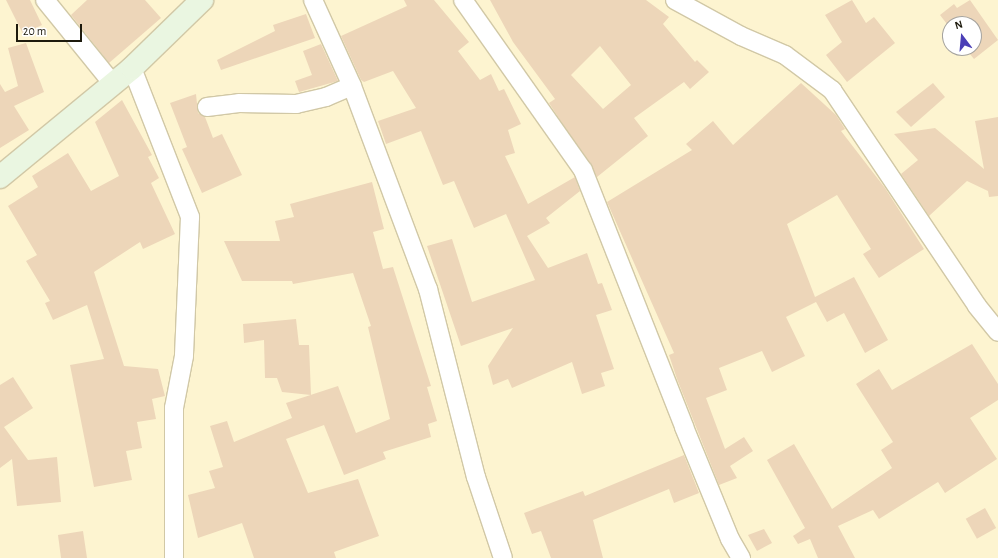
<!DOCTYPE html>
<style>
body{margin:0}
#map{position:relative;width:998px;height:558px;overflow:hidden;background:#fdf4d0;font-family:"Alegreya Sans",sans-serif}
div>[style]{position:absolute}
.building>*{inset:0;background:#edd6b9;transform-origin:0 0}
.roads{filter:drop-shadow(1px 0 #d1c8a6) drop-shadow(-1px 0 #d1c8a6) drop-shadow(0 1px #d1c8a6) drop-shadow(0 -1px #d1c8a6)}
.street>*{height:18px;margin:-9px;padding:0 9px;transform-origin:9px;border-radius:9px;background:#fff}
.secondary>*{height:22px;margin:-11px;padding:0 11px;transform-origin:11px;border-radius:11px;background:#eaf6e1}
span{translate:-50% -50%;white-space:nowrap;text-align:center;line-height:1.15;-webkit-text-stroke:3px #fff;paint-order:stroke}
.north{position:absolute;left:942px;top:16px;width:40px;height:40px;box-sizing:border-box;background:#fff;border:1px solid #a5a39e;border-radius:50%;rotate:344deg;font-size:11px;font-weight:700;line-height:16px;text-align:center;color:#1d1a0d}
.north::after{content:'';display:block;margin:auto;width:14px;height:18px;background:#4b3fb6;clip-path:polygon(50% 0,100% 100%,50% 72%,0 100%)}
.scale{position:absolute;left:16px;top:24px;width:66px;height:18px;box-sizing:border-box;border:2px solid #1d1a0d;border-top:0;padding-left:5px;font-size:12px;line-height:14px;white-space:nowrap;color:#1d1a0d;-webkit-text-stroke:3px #fff;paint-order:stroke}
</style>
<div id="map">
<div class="building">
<div style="clip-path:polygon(6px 0,30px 0,42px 25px,23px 34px)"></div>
<div style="clip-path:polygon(87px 0,145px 0,161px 18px,109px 63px,71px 15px)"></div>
<div style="clip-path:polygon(404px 0,434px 0,469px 42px,458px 51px,480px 80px,491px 74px,499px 91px,504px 89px,521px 124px,508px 130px,515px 153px,505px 156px,528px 204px,575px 177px,580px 191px,546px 218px,550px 223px,527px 236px,548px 268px,587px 253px,598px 284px,602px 283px,612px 310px,596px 315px,614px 369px,601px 373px,605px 386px,582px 394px,572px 362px,512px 388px,508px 379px,493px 385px,488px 366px,513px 328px,461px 346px,427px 246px,452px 239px,472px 302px,535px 280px,506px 214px,474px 228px,454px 181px,443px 185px,421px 131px,386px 144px,378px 121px,416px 108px,393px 71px,364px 82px,361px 80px,341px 36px,407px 6px)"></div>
<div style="clip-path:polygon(evenodd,490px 0,646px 0,669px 17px,663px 24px,695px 62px,697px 60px,709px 72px,690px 89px,684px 82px,634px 118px,648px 136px,597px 177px,549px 103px,555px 99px,513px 42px,490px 0,600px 46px,631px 85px,603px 109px,571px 75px,600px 46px)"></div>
<div style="clip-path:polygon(852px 0,866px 23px,874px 17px,895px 43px,847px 82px,826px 55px,842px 42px,825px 15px)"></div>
<div style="clip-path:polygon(970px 0,998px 40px,974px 59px,965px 48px,974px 48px,974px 24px,950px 24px,950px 28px,940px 15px,954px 4px,957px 8px)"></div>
<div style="clip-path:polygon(306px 14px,315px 38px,221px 70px,217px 60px,275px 31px,273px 25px)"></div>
<div style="clip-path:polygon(26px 43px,44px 92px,14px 106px,29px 130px,0 148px,0 84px,5px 92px,18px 86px,8px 48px)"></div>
<div style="clip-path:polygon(321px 44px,338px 81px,299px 92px,295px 81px,312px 75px,303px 51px)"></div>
<div style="clip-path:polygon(801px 83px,836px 115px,845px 129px,841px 131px,885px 188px,924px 249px,879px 278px,863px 254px,871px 249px,837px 195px,787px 224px,815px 297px,854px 277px,888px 340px,865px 353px,844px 313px,827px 322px,816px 302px,786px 317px,805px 356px,772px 372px,762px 351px,719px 368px,727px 390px,706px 398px,725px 449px,744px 437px,753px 451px,730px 466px,737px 478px,719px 485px,677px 379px,669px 355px,674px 353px,607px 202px,692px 150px,686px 144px,713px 121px,733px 145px)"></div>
<div style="clip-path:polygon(933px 83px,945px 97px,911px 127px,896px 112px)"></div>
<div style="clip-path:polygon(196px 94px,198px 113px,205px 117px,213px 138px,222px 134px,242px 175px,202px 193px,182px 149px,187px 147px,170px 103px)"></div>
<div style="clip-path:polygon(122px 100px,152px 155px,148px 157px,159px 178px,151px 183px,175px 234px,143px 249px,140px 242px,94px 272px,124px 366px,158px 369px,165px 396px,152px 399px,156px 419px,137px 422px,142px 448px,126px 451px,132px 480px,94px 487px,70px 365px,104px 359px,87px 305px,53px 320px,45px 303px,50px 301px,26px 261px,37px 255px,8px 206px,38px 187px,32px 176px,68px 153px,91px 191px,119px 176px,95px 122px)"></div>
<div style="clip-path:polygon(998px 117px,998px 196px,989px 197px,988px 191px,967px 181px,929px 216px,901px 174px,918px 160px,894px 134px,935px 128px,984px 169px,975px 121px)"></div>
<div style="clip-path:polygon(372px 182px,384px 229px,373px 232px,383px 269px,393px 267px,431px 386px,427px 387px,437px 421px,428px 424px,431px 437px,383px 452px,386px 459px,344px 475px,324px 425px,286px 439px,308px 493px,358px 479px,379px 536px,334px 552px,336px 558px,254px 558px,242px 523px,198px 538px,188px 495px,215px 488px,209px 471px,223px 467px,210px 426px,227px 421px,234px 442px,292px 418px,286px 403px,338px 386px,356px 433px,390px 419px,368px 327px,371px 326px,353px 273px,293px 284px,292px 281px,242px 281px,224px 241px,280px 241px,275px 221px,294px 217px,290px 204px)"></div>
<div style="clip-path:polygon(296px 319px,299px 345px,309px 345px,311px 395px,282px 392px,277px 378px,265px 378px,264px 340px,244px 343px,243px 324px)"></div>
<div style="clip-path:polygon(972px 344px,998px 384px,998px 400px,970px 418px,997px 459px,945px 493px,938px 482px,879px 519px,873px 510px,838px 526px,855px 558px,818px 558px,810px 539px,798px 544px,793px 536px,805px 528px,767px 460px,794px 444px,832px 509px,892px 468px,881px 450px,893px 442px,856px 384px,879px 369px,892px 390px)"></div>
<div style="clip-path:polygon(13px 377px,33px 408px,4px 427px,28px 460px,57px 457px,61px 502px,17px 506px,12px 459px,0 468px,0 385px)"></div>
<div style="clip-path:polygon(684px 455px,699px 493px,674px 503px,669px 489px,593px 520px,603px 558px,551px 558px,541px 531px,532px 534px,524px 513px,583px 491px,585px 496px)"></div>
<div style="left:985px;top:508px;width:23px;height:22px;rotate:61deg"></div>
<div style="clip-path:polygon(764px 529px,772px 543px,757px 551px,748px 535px)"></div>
<div style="clip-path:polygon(83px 531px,87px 558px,61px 558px,58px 535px)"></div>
</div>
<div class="roads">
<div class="street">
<div style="left:45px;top:0;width:108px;rotate:51deg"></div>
<div style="left:313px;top:0;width:94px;rotate:65.6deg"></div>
<div style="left:352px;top:86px;width:217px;rotate:69.5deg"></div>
<div style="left:428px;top:289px;width:194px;rotate:75.7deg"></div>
<div style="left:476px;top:477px;width:85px;rotate:71.6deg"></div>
<div style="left:463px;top:0;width:208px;rotate:54.8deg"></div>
<div style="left:583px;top:170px;width:276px;rotate:68.5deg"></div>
<div style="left:684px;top:427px;width:121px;rotate:67.7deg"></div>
<div style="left:730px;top:539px;width:22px;rotate:60deg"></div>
<div style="left:675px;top:0;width:75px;rotate:28.6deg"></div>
<div style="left:741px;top:36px;width:48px;rotate:23.4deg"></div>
<div style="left:785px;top:55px;width:59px;rotate:36.7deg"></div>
<div style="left:832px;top:90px;width:260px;rotate:56.1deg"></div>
<div style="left:977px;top:306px;width:33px;rotate:51deg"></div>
<div style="left:132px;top:68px;width:160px;rotate:68.7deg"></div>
<div style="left:190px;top:217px;width:139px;rotate:92.5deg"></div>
<div style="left:184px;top:356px;width:53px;rotate:100.9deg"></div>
<div style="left:174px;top:408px;width:150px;rotate:90deg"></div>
<div style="left:207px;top:107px;width:32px;rotate:-7deg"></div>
<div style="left:239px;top:103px;width:57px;rotate:1deg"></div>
<div style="left:296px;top:104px;width:31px;rotate:-13deg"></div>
<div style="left:326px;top:97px;width:28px;rotate:-23deg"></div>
</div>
<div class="secondary">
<div style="left:0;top:177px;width:171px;rotate:-39.5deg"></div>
<div style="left:132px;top:68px;width:98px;rotate:-44.2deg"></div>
</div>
</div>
<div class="north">N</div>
<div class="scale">20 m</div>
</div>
